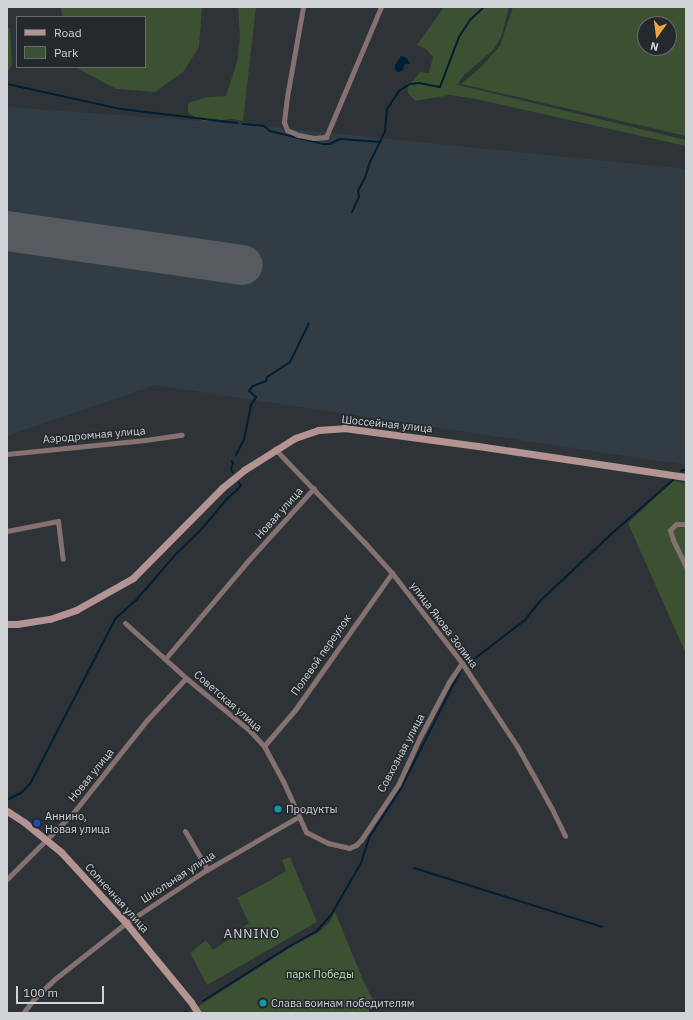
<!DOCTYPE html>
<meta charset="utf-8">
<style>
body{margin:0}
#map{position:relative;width:693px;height:1020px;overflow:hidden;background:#2e3337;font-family:"IBM Plex Sans",sans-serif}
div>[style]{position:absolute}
.built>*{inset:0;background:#323c45}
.green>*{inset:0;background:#3c5132}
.water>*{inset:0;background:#001f34}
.stream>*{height:2px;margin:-1px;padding:0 1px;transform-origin:1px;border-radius:1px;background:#001f34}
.runway>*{height:40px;margin:-20px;padding:0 20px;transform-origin:20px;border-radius:20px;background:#565b5f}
.street>*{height:5px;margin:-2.5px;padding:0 2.5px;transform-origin:2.5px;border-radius:2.5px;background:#857170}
.secondary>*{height:7px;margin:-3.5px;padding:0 3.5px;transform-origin:3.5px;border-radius:3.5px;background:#b39492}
.dots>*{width:11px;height:11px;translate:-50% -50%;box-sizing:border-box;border:2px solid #24292d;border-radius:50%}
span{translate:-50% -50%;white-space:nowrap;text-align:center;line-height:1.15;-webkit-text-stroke:3px #24292d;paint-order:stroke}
.street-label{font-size:11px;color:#d1d4d7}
.poi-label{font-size:11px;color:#d1d4d7}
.left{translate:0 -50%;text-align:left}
.park-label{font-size:11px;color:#bde4ab}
.quarter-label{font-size:13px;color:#d1d4d7;letter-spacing:1px}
.frame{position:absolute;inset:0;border:8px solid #d1d4d7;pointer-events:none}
.legend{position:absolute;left:16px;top:16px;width:130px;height:52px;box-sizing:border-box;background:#24292d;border:1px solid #696d71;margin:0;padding:5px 7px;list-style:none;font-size:12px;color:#d1d4d7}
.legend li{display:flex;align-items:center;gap:8px;height:20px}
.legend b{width:20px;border:1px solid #696d71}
.north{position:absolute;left:637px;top:16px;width:40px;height:40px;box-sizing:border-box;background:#24292d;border:1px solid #696d71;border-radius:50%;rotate:194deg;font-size:11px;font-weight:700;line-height:16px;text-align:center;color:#d1d4d7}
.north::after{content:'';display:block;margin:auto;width:14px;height:18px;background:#f0a63e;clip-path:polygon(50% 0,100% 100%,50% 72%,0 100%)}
.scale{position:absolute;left:16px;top:986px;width:88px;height:18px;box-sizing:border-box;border:2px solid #d1d4d7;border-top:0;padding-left:5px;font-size:12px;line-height:14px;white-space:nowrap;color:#d1d4d7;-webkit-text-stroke:3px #24292d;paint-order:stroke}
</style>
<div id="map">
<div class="built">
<div style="clip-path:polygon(7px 107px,241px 124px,686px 169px,686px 465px,155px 385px,7px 436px)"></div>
</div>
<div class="green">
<div style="clip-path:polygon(61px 7px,202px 7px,199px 47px,183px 72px,155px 92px,116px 89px,75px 67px,145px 67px,145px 17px,62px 17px)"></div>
<div style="clip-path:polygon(238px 7px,256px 7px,243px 121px,232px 119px,204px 122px,188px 113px,188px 103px,208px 97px,226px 96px,237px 62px,240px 37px)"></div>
<div style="clip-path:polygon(444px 7px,509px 7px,502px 35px,493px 50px,462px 77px,458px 85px,686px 140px,686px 146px,476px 99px,450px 95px,415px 101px,408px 93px,407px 84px,414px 80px,420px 72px,429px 73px,433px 57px,426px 49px,417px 45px)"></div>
<div style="clip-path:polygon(evenodd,513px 7px,686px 7px,686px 136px,461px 84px,481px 67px,500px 46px,513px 7px,645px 24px,669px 24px,669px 48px,645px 48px,645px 24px)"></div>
<div style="clip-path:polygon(7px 27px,10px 29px,12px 65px,7px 72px)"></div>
<div style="clip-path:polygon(673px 481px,686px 483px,686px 654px,628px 523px)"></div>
<div style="clip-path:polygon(290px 857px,317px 922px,207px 985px,190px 953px,206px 940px,213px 950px,232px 937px,231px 935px,249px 923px,237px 898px,269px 881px,286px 871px,282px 860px)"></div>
<div style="clip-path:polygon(335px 912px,363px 980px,372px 998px,375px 999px,368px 1013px,201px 1013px,197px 1007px,291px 947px,319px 932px,329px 923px)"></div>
</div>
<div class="water">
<div style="clip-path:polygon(401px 56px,407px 58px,410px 64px,405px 64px,402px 71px,397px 72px,395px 69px,395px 65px)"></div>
</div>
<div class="stream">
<div style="left:7px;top:84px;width:117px;rotate:12.4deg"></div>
<div style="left:121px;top:109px;width:117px;rotate:6.9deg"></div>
<div style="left:243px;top:124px;width:21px;rotate:5deg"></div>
<div style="left:264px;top:126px;width:8px;rotate:40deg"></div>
<div style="left:270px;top:131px;width:55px;rotate:13.8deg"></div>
<div style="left:323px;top:144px;width:7px"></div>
<div style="left:330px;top:144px;width:11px;rotate:-27deg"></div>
<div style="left:340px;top:139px;width:41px;rotate:4.2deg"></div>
<div style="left:352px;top:212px;width:17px;rotate:-65deg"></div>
<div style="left:359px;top:197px;width:6px;rotate:-99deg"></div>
<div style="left:358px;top:191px;width:15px;rotate:-62deg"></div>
<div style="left:365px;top:178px;width:17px;rotate:-73deg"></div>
<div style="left:370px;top:162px;width:34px;rotate:-64deg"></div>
<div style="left:385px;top:131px;width:22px;rotate:-85deg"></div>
<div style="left:387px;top:109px;width:23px;rotate:-56deg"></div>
<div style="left:400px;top:90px;width:12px;rotate:-31deg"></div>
<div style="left:410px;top:84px;width:9px;rotate:-6deg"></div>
<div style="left:419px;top:83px;width:21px;rotate:11deg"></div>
<div style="left:440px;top:87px;width:53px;rotate:-69.2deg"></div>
<div style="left:459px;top:37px;width:20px;rotate:-57deg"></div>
<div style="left:470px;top:20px;width:19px;rotate:-43deg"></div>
<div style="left:236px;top:455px;width:18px;rotate:-63deg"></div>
<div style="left:244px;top:439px;width:35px;rotate:-78deg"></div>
<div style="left:251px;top:405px;width:9px;rotate:-58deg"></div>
<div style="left:256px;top:397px;width:9px;rotate:-139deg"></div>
<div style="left:249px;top:391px;width:6px;rotate:-51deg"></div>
<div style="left:253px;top:386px;width:14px;rotate:-21deg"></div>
<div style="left:266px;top:381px;width:4px;rotate:-76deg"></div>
<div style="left:267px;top:377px;width:27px;rotate:-33deg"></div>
<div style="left:290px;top:362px;width:43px;rotate:-64deg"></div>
<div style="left:232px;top:461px;width:2px;rotate:63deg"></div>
<div style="left:233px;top:463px;width:6px;rotate:108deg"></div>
<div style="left:231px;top:469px;width:4px;rotate:63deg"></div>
<div style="left:681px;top:471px;width:5px;rotate:-22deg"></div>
<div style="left:469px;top:663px;width:71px;rotate:-37.5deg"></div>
<div style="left:525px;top:620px;width:23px;rotate:-52deg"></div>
<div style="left:539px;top:602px;width:96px;rotate:-43.3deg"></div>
<div style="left:609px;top:536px;width:85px;rotate:-41.2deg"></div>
<div style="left:7px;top:800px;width:16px;rotate:-27deg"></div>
<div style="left:21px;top:793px;width:13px;rotate:-45deg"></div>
<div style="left:30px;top:784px;width:186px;rotate:-62.7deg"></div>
<div style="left:115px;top:619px;width:30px;rotate:-42deg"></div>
<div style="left:137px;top:599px;width:61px;rotate:-49deg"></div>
<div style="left:177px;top:553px;width:30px;rotate:-44deg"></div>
<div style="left:199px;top:532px;width:43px;rotate:-49.7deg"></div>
<div style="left:227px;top:499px;width:19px;rotate:-43deg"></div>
<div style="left:241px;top:486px;width:4px;rotate:-124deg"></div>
<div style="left:414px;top:868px;width:197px;rotate:17.4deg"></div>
<div style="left:203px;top:1001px;width:103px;rotate:-32.3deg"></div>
<div style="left:290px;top:946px;width:31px;rotate:-29deg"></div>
<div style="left:317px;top:931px;width:21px;rotate:-49deg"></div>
<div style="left:331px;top:915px;width:60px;rotate:-60deg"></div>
<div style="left:361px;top:863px;width:28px;rotate:-72deg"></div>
<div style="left:370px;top:836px;width:55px;rotate:-56.9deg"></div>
<div style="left:400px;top:790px;width:137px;rotate:-63.1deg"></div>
<div style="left:183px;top:1013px;width:4px;rotate:-27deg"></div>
</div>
<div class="runway">
<div style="left:7px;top:231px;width:238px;rotate:8.2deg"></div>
</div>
<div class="street">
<div style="left:303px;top:7px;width:91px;rotate:100.1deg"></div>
<div style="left:287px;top:97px;width:25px;rotate:97deg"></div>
<div style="left:284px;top:122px;width:9px;rotate:69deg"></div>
<div style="left:287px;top:130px;width:12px;rotate:24deg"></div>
<div style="left:298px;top:135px;width:16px;rotate:11deg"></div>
<div style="left:314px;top:138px;width:12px;rotate:-5deg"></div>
<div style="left:326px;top:137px;width:141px;rotate:-67.1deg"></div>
<div style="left:275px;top:449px;width:129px;rotate:46.3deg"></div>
<div style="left:364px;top:542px;width:42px;rotate:47.9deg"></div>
<div style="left:392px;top:573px;width:114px;rotate:52.1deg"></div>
<div style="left:462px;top:663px;width:100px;rotate:56.5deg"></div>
<div style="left:517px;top:746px;width:70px;rotate:60.9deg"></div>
<div style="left:551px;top:807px;width:32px;rotate:64deg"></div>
<div style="left:7px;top:454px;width:139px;rotate:-5.8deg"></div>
<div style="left:145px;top:440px;width:37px;rotate:-8deg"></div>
<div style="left:686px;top:524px;width:10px;rotate:180deg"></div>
<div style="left:676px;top:524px;width:8px;rotate:135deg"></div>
<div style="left:670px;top:530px;width:10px;rotate:73deg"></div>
<div style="left:673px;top:540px;width:30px;rotate:64deg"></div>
<div style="left:7px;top:531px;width:52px;rotate:-11.1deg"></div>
<div style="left:58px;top:521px;width:38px;rotate:83deg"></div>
<div style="left:125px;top:623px;width:82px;rotate:42deg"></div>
<div style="left:186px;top:678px;width:83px;rotate:39.6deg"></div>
<div style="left:250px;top:731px;width:21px;rotate:47deg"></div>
<div style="left:264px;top:746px;width:42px;rotate:61.6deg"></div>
<div style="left:284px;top:783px;width:54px;rotate:65.8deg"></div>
<div style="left:306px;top:832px;width:25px;rotate:27deg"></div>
<div style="left:328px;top:843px;width:22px;rotate:13deg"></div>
<div style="left:349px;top:848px;width:8px;rotate:-23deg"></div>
<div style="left:356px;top:845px;width:7px;rotate:-45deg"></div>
<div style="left:361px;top:840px;width:66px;rotate:-56.1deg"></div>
<div style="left:398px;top:785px;width:53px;rotate:-65.4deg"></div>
<div style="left:420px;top:737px;width:62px;rotate:-62.2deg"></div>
<div style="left:449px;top:682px;width:23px;rotate:-56deg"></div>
<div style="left:165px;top:659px;width:126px;rotate:-49.8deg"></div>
<div style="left:246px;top:563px;width:101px;rotate:-47.8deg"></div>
<div style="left:264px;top:746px;width:48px;rotate:-49.3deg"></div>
<div style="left:295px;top:710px;width:168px;rotate:-54.7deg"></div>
<div style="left:185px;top:831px;width:44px;rotate:59.9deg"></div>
<div style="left:7px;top:879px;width:93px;rotate:-45deg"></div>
<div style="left:73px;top:813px;width:119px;rotate:-51.5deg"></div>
<div style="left:147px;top:720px;width:57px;rotate:-47.1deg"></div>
<div style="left:23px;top:1013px;width:18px;rotate:-52deg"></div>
<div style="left:34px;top:999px;width:30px;rotate:-44deg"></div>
<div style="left:56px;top:978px;width:89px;rotate:-38.2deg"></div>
<div style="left:126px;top:923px;width:92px;rotate:-33.5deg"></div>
<div style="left:203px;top:872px;width:110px;rotate:-30.1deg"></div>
</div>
<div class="secondary">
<div style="left:7px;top:624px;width:10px"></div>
<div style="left:17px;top:624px;width:33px;rotate:-9deg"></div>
<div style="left:50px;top:619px;width:28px;rotate:-19deg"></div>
<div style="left:76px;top:610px;width:65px;rotate:-29.3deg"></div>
<div style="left:133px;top:578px;width:127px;rotate:-45.3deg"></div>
<div style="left:222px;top:488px;width:28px;rotate:-39deg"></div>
<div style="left:244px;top:470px;width:60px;rotate:-32.1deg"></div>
<div style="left:295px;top:438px;width:24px;rotate:-19deg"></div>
<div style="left:318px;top:430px;width:26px;rotate:-4deg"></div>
<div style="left:344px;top:428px;width:135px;rotate:7.7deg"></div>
<div style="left:478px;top:446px;width:210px;rotate:8.5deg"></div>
<div style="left:7px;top:811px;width:20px;rotate:33deg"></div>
<div style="left:24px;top:822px;width:48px;rotate:39deg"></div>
<div style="left:61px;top:852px;width:96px;rotate:47.5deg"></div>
<div style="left:126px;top:923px;width:102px;rotate:50.6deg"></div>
<div style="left:191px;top:1002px;width:13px;rotate:58deg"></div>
</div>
<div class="dots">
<div style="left:278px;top:809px;background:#0f9aa8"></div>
<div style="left:37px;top:823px;background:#1a4fb4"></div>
<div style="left:263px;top:1003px;background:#0f9aa8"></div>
</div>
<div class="street-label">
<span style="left:387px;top:424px;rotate:6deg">Шоссейная улица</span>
<span style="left:94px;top:435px;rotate:-5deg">Аэродромная улица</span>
<span style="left:279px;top:513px;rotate:-48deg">Новая улица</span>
<span style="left:444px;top:625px;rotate:53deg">улица Якова Золина</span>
<span style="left:321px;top:655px;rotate:-55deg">Полевой переулок</span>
<span style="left:228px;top:701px;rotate:41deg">Советская улица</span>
<span style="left:401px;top:753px;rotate:-62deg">Совхозная улица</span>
<span style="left:91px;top:775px;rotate:-51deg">Новая улица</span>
<span style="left:178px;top:877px;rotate:-33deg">Школьная улица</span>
<span style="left:117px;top:898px;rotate:48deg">Солнечная улица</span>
</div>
<div class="poi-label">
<span class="left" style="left:286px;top:809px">Продукты</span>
<span class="left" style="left:45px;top:823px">Аннино,<br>Новая улица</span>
<span class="left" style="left:271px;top:1003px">Слава воинам победителям</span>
</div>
<div class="park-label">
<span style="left:320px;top:974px">парк Победы</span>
</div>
<div class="quarter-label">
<span style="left:252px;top:934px">ANNINO</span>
</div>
<div class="frame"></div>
<ul class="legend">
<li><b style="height:5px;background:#b39492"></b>Road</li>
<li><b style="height:11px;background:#3c5132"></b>Park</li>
</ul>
<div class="north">N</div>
<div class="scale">100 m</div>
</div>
